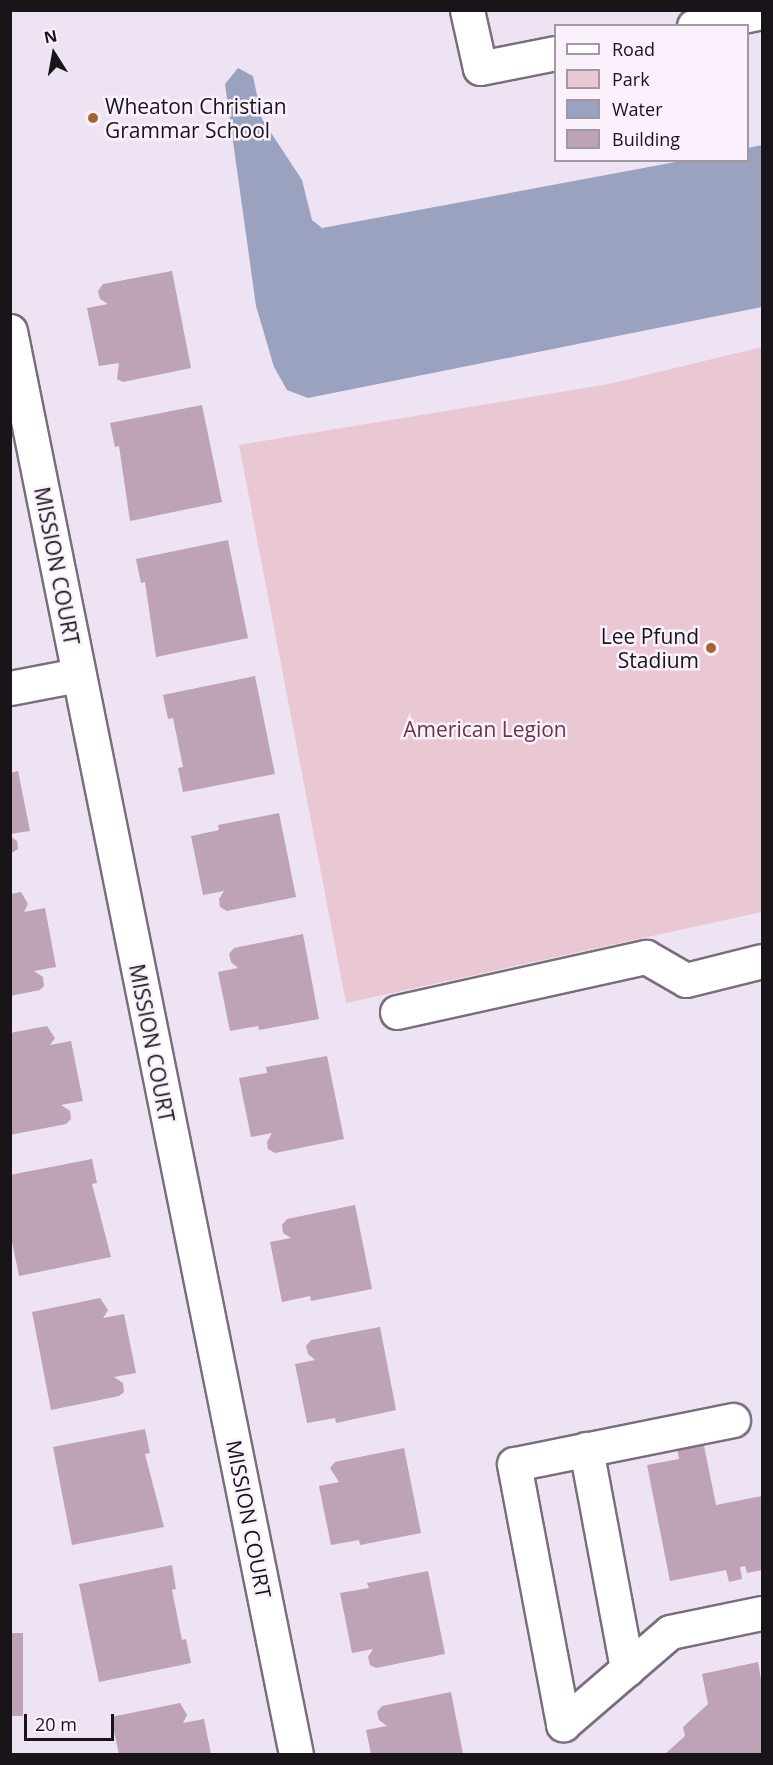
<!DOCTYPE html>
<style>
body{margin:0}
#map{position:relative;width:773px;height:1765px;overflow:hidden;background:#ede3f2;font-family:"Open Sans",sans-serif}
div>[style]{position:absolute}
.green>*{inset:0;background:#eac8d3}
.water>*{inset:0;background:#9ba2bf}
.building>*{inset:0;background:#bea2b6;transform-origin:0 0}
.roads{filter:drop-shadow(2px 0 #786e7c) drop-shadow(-2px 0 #786e7c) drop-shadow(0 2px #786e7c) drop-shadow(0 -2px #786e7c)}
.minor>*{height:33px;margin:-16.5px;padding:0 16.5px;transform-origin:16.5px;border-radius:16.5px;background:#fff}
.dots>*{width:16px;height:16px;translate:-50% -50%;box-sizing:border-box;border:3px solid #faf1fd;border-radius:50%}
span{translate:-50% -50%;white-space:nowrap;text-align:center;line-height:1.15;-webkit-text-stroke:5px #faf1fd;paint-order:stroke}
.poi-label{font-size:21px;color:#181419}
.left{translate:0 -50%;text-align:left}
.right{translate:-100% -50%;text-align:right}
.street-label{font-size:21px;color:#181419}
.park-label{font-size:21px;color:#663549}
.frame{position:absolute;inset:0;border:12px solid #181419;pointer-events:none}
.legend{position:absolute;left:554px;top:24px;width:195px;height:138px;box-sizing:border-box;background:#faf1fd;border:2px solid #a099a2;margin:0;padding:8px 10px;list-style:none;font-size:18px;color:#181419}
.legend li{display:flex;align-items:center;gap:12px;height:30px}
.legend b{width:30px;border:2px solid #a099a2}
.north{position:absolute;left:24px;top:24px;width:60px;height:60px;-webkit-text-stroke:4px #faf1fd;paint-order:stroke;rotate:349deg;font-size:16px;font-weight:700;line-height:24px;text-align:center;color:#181419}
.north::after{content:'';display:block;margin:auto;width:21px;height:27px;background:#181419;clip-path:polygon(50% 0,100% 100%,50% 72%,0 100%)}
.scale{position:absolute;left:24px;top:1714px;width:90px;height:27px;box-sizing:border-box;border:3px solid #181419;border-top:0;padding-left:8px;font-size:18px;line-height:21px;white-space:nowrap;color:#181419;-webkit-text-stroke:4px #faf1fd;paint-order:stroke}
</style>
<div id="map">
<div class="green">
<div style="clip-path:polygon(762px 347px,762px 912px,346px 1003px,239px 445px,609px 384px)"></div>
</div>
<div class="water">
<div style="clip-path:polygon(238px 68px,253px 76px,262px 119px,302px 180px,312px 220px,322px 228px,681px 161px,748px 160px,748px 148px,762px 145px,762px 307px,308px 398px,287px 390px,274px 367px,256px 306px,225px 84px)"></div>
</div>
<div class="building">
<div style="clip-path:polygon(172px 271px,191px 368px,123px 382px,117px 379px,119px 363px,99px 366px,87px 308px,108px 304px,100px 299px,98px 291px,103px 284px)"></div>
<div style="clip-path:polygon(202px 405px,222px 502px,130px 521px,119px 446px,115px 447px,110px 423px)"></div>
<div style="clip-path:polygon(228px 540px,248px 638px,156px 657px,145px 582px,141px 583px,136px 559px)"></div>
<div style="clip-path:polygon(255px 676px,275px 774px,183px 792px,178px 768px,183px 767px,173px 718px,168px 719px,163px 695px)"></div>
<div style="clip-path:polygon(18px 771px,30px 831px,10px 834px,10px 773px)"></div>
<div style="clip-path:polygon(279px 813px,296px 897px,227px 911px,220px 907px,219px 899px,224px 891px,203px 895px,191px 836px,219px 830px,218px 825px)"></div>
<div style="clip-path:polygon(10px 836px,17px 841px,18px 849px,10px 854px)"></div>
<div style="clip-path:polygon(21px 892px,28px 904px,24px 912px,45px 908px,56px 967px,34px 971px,43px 977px,44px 986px,40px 990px,10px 996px,10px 894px)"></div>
<div style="clip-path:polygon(303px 934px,319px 1019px,259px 1030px,258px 1026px,230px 1031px,218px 972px,238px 968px,231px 962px,229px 954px,234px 948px)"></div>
<div style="clip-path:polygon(47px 1026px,55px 1038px,50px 1045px,71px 1041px,83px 1101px,61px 1105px,70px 1111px,71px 1119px,66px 1124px,10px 1135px,10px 1033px)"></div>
<div style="clip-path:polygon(327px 1056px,344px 1139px,275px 1153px,268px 1149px,267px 1142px,272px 1133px,251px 1137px,239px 1078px,267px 1073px,266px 1067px)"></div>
<div style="clip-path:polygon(92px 1159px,97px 1183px,92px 1184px,111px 1257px,19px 1276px,10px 1232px,10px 1175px)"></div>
<div style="clip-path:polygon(355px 1205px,372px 1289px,311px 1301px,310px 1296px,282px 1302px,270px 1242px,291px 1238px,283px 1233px,282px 1225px,287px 1219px)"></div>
<div style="clip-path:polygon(100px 1298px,108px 1310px,103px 1318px,124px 1314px,136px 1373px,114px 1377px,123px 1383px,124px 1392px,119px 1396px,51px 1410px,32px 1312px)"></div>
<div style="clip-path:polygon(380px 1327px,396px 1410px,336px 1423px,335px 1418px,307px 1423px,295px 1364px,315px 1360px,308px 1354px,306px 1346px,311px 1340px)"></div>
<div style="clip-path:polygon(145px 1429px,150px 1453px,145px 1454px,164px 1527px,72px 1545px,53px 1447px)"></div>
<div style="clip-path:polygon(703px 1441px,716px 1505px,762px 1496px,762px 1570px,747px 1573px,745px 1566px,740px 1567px,742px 1579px,729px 1582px,726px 1570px,670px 1581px,647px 1465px,679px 1459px,677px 1447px)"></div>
<div style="clip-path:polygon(404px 1448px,421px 1533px,360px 1545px,359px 1540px,331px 1545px,319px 1486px,339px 1482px,330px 1468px,335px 1462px)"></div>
<div style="clip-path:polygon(172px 1565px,176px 1589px,172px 1590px,182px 1640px,186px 1639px,191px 1663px,99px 1682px,79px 1584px)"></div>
<div style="clip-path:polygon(428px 1571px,445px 1654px,376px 1668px,370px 1665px,368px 1657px,373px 1649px,352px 1653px,340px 1593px,369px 1588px,367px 1583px)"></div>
<div style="left:10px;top:1633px;width:13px;height:83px"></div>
<div style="clip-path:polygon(758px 1662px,762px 1685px,762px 1754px,665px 1754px,685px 1736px,683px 1727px,708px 1704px,702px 1674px)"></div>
<div style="clip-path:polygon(451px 1692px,463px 1754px,371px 1754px,366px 1730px,387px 1726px,379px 1720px,377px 1712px,382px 1706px)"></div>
<div style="clip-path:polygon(180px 1703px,187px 1715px,183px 1723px,204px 1719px,211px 1754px,119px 1754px,111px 1717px)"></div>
</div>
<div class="roads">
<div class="minor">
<div style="left:467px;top:10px;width:59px;rotate:77.4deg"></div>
<div style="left:480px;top:68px;width:77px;rotate:-11.2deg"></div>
<div style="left:694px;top:26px;width:69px;rotate:-11.6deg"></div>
<div style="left:10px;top:331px;width:1451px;rotate:78.64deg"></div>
<div style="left:10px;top:688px;width:69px;rotate:-10.8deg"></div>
<div style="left:397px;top:1012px;width:255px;rotate:-12.5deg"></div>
<div style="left:646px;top:957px;width:46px;rotate:29.9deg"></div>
<div style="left:686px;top:980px;width:78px;rotate:-14deg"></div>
<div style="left:733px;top:1420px;width:223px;rotate:168.6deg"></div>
<div style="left:514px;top:1464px;width:265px;rotate:79.3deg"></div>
<div style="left:563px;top:1724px;width:141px;rotate:-40.7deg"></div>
<div style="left:670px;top:1632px;width:94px;rotate:-11.7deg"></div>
<div style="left:586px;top:1449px;width:224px;rotate:79.4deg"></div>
</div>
</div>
<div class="dots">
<div style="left:93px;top:118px;background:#a66330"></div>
<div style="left:711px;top:648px;background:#a66330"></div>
</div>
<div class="poi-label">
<span class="left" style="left:105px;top:118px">Wheaton Christian<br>Grammar School</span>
<span class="right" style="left:699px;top:648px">Lee Pfund<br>Stadium</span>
</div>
<div class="street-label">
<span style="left:57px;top:566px;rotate:79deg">MISSION COURT</span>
<span style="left:152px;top:1043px;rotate:79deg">MISSION COURT</span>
<span style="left:249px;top:1519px;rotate:79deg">MISSION COURT</span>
</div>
<div class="park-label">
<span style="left:485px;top:729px">American Legion</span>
</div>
<div class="frame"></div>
<ul class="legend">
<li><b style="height:8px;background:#fff"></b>Road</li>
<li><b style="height:16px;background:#eac8d3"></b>Park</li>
<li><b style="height:16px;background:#9ba2bf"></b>Water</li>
<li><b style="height:16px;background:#bea2b6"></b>Building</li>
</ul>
<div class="north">N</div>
<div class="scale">20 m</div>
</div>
